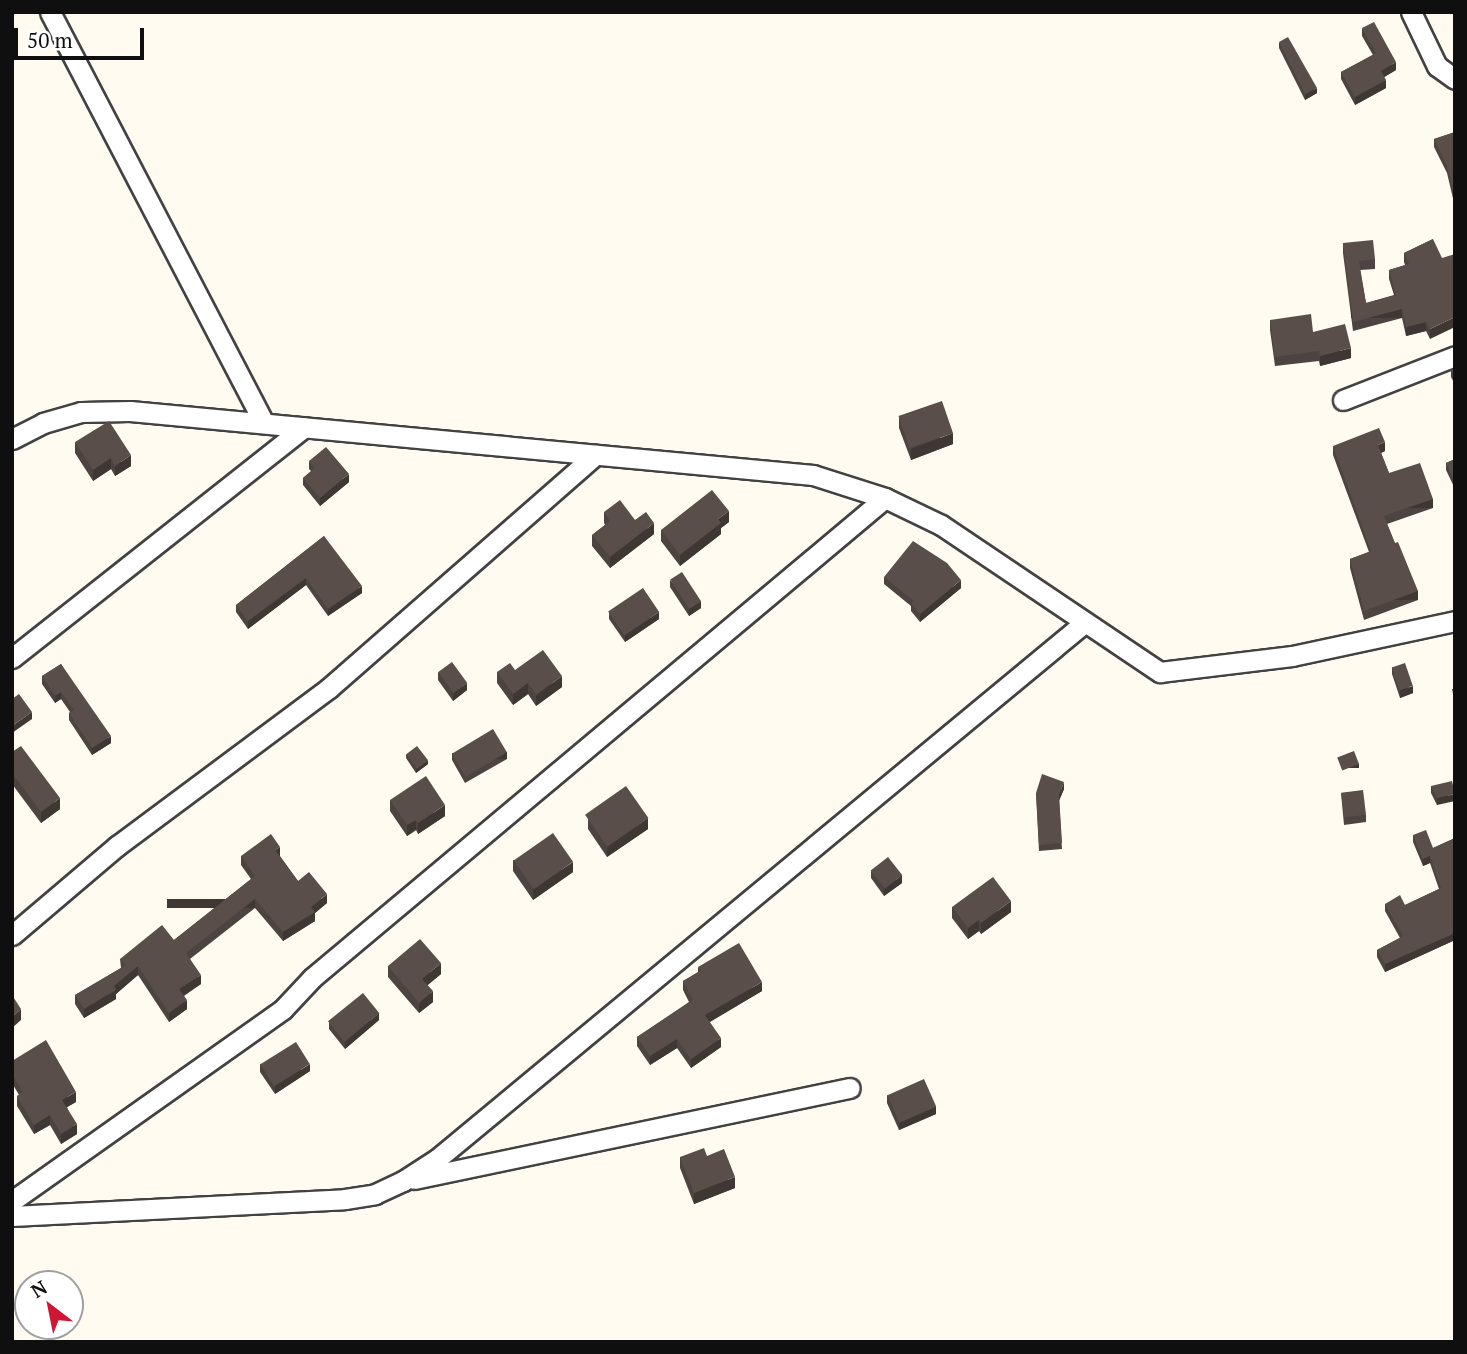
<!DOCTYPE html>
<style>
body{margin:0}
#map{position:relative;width:1467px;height:1354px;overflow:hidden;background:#fffbf1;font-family:"PT Serif",serif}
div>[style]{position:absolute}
.roads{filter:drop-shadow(2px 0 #424242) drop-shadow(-2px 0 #424242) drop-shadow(0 2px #424242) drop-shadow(0 -2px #424242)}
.minor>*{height:19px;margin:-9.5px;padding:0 9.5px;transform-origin:9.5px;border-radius:9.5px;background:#fff}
.wall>*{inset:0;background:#4d4340}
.shaded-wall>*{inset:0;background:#3e3734;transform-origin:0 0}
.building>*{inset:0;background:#594e4a;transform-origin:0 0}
span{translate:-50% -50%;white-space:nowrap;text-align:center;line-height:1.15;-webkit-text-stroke:7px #fff;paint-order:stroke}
.frame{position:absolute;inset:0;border:14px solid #0f0f0f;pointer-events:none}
.north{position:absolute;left:14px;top:1270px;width:70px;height:70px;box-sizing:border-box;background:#fff;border:2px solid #9f9f9f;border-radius:50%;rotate:328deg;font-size:19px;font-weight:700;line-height:28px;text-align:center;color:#0f0f0f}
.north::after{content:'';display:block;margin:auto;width:24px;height:32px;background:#ce1735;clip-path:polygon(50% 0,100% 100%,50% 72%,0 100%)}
.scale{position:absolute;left:14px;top:28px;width:130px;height:32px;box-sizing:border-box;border:4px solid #0f0f0f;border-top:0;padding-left:9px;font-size:21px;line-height:24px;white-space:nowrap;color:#0f0f0f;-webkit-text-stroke:5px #fff;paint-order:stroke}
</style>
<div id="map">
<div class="roads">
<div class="minor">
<div style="left:50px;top:12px;width:463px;rotate:62.5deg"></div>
<div style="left:1411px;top:12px;width:60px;rotate:64.3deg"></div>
<div style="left:1437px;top:66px;width:22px;rotate:36deg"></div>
<div style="left:1343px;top:400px;width:120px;rotate:-21.4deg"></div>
<div style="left:12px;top:439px;width:35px;rotate:-27deg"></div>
<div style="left:43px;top:423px;width:40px;rotate:-16deg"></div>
<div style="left:81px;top:412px;width:49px;rotate:-1.2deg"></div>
<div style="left:130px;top:411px;width:686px;rotate:5.35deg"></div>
<div style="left:813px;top:475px;width:76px;rotate:17.7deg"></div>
<div style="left:885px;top:498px;width:62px;rotate:25.7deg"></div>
<div style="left:941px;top:525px;width:264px;rotate:33.9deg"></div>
<div style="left:1160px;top:672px;width:133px;rotate:-6.9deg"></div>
<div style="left:1292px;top:656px;width:167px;rotate:-12.1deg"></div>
<div style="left:12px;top:658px;width:372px;rotate:-38.3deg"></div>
<div style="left:12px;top:935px;width:138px;rotate:-40.3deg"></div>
<div style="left:117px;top:846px;width:264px;rotate:-36.7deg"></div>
<div style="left:329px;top:688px;width:354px;rotate:-41.2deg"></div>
<div style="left:414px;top:1179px;width:445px;rotate:-11.8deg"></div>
<div style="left:12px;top:1201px;width:332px;rotate:-35.3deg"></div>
<div style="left:283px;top:1009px;width:42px;rotate:-46.9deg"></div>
<div style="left:312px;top:978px;width:747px;rotate:-39.95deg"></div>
<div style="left:12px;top:1216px;width:333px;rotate:-2.9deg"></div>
<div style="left:345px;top:1199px;width:30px;rotate:-9deg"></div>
<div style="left:375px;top:1194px;width:31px;rotate:-25deg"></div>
<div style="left:403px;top:1181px;width:40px;rotate:-32.9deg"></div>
<div style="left:437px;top:1159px;width:840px;rotate:-39.64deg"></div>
</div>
</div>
<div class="wall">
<div style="clip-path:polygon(1362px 28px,1396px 70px,1384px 77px,1386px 88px,1355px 105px,1341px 79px,1341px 72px,1373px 55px,1362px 36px)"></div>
<div style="clip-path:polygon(1279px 42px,1317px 93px,1305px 100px,1279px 48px)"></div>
<div style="clip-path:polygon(1455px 132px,1455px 207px,1447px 173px,1434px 147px,1434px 139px)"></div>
<div style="clip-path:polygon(1433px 239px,1430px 339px,1426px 331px,1406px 336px,1402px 318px,1353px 331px,1343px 253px,1343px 243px,1375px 259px,1375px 269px,1360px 270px,1366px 303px,1394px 295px,1389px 279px,1389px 270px,1405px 265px,1404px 262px,1404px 253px)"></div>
<div style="clip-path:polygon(1270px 320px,1313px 332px,1351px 358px,1320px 366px,1319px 361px,1275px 366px,1270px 330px)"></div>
<div style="clip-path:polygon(1455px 368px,1455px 384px,1451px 377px,1451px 370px)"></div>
<div style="clip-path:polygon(899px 417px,953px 444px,911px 460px,899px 428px)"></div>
<div style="clip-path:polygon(75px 442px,131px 466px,115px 476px,111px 469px,93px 481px,75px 453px)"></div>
<div style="clip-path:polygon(1333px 446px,1385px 451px,1381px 453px,1389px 473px,1433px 508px,1387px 524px,1418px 600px,1364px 620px,1350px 568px,1350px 559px,1369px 552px,1333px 455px)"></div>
<div style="clip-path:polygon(1455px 459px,1455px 489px,1446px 470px,1446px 463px)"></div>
<div style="clip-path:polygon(309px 461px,349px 482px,320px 506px,303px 485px,303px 478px,311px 471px,309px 469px)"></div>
<div style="clip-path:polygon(604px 512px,635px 520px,654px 534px,610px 568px,592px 546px,592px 535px,605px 525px,604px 523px)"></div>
<div style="clip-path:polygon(729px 522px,721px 528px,721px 534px,680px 566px,661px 541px,661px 530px)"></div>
<div style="clip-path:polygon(324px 536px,362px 593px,328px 616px,306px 585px,248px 629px,236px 612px,236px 605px)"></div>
<div style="clip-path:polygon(884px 577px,961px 588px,920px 622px,911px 611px,911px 606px,884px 584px)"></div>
<div style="clip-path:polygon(670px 580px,701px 608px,689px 616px,670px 587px)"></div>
<div style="clip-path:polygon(609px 612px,659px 619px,625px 642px,609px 619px)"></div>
<div style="clip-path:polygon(61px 664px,111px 743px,92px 755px,69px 720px,69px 713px,70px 712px,61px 699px,55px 703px,42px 684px,42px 676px)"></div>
<div style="clip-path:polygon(1392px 667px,1413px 693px,1400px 698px,1392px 674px)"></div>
<div style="clip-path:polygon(515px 670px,562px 687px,536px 706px,528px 694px,513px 705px,497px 683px,497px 672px)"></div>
<div style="clip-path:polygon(438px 672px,467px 690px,453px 701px,438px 680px)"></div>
<div style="clip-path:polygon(12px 752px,60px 809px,41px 823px,12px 784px)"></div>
<div style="clip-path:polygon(452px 753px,507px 759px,465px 783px,452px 760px)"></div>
<div style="clip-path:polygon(406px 754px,428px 764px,416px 773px,406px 758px)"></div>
<div style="clip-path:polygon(1431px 786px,1455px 790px,1437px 805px,1431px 793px)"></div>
<div style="clip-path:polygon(1064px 789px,1059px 800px,1062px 849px,1039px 851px,1036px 793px)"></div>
<div style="clip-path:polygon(1341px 793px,1366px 815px,1366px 822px,1344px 825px)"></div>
<div style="clip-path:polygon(390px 800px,445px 816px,418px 834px,416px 830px,407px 836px,390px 811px)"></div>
<div style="clip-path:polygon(588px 818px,648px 829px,607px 857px,588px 829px)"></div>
<div style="clip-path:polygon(1413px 835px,1433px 848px,1455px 838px,1455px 940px,1385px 972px,1377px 957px,1377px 950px,1400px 938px,1385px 911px,1385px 904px,1405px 905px,1439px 889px,1430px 863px,1423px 866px,1413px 842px)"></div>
<div style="clip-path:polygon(241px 856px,280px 856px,298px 881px,327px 903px,315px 913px,315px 921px,283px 941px,255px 908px,190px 959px,201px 984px,184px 996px,187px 1009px,169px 1022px,138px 975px,116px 994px,116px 999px,84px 1018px,75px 1004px,75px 995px,121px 968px,120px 959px,174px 940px,251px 879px,241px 865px)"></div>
<div style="clip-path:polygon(513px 860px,573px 872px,533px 900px,513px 871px)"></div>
<div style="clip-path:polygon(871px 871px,902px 883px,884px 896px,871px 878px)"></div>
<div style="clip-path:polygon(952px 907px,1011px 912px,981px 934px,979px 931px,968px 939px,952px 918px)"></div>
<div style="clip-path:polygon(388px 966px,441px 974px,427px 985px,433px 1002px,419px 1013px,388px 977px)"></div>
<div style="clip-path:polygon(698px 967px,762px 991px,709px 1022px,721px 1047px,691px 1068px,677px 1048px,650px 1065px,637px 1046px,637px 1037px,689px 1002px,683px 990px,683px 981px,698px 972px)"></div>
<div style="clip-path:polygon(379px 1020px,345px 1049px,329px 1029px,329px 1022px)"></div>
<div style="clip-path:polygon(12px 1061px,76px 1102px,67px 1107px,77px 1134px,61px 1144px,50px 1125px,34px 1134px,17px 1106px,17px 1096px,19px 1095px,12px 1083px)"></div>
<div style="clip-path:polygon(260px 1064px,310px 1071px,275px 1094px,260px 1072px)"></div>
<div style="clip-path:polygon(887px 1095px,936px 1114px,899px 1130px,887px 1103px)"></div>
<div style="clip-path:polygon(707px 1156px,735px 1188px,694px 1204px,680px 1168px,680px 1157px)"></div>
</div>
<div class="shaded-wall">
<div style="clip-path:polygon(1396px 62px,1396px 70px,1381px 79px,1381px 71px)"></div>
<div style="clip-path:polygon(1386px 80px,1386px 88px,1355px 105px,1355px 97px)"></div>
<div style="clip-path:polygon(1317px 88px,1317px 93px,1305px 100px,1305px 94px)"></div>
<div style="left:1402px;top:309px;width:9px;height:51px;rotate:90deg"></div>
<div style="clip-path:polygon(1455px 317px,1455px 327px,1430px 339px,1430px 329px)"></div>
<div style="clip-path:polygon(1426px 322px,1426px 331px,1406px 336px,1406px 327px)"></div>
<div style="clip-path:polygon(1351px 348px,1351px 358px,1320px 366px,1320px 356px)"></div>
<div style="clip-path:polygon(953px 433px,953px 444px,911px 460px,911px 449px)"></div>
<div style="clip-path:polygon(1385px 442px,1385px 451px,1378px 454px,1378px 445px)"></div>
<div style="clip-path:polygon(131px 455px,131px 466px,115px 476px,115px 466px)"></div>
<div style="clip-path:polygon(111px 458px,111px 469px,93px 481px,93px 470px)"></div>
<div style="clip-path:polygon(349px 474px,349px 482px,320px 506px,320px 498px)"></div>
<div style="left:1433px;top:499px;width:9px;height:52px;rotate:90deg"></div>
<div style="clip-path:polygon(729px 511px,729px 522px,721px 528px,721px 534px,680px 566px,680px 555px,718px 519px)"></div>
<div style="clip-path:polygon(654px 523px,654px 534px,610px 568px,610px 557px)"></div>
<div style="clip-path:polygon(306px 578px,306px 585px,248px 629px,248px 621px)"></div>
<div style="clip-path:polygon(961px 580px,961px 588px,920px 622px,920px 614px)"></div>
<div style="clip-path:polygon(362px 586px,362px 593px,328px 616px,328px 609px)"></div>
<div style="left:1418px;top:591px;width:9px;height:58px;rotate:90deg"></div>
<div style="clip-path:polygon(701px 601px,701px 608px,689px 616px,689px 608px)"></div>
<div style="clip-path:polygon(659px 612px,659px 619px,625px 642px,625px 635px)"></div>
<div style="clip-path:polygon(562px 676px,562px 687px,536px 706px,536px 695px)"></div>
<div style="clip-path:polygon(467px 683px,467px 690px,453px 701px,453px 693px)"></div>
<div style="clip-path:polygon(528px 683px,528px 694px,513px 705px,513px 694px)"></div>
<div style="clip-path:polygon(1413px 686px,1413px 693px,1400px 698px,1400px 690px)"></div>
<div style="clip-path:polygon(61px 692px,61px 699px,55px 703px,55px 696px)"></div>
<div style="clip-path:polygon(32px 712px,32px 719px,12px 733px,12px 726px)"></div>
<div style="clip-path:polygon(111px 736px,111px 743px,92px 755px,92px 748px)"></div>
<div style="left:507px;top:752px;width:7px;height:48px;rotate:90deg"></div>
<div style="clip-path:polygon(428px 760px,428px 764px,416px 773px,416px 769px)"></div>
<div style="left:1359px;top:764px;width:4px;height:18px;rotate:90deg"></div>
<div style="clip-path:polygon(1064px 782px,1064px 789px,1059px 801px,1059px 795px)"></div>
<div style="clip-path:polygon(1455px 794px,1455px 801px,1437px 805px,1437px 798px)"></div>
<div style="clip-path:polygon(60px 798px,60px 809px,41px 823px,41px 812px)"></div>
<div style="clip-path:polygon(445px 805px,445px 816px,418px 834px,418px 823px)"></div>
<div style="clip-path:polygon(648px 818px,648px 829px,607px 857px,607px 846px)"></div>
<div style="clip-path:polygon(416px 820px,416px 830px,407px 836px,407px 825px)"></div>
<div style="clip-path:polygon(280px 847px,280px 856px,275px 859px,275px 850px)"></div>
<div style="clip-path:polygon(1430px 856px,1430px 863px,1423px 866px,1423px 859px)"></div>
<div style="clip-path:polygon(573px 862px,573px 872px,533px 900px,533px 889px)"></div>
<div style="clip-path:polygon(902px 875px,902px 883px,884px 896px,884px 889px)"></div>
<div style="clip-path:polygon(327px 894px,327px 903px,315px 913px,315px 921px,283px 941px,283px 932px)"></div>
<div style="left:255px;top:899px;width:9px;height:88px;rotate:90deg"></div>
<div style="clip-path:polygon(1011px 901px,1011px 912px,981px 934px,981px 923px)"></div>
<div style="clip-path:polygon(979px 920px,979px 931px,968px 939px,968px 928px)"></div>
<div style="clip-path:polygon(1455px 933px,1455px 940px,1385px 972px,1385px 964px)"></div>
<div style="clip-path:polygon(441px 963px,441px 974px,422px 990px,422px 979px)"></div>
<div style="clip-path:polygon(138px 966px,138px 975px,116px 994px,116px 999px,84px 1018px,84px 1009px)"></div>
<div style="clip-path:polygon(201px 975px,201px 984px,179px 998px,179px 989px)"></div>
<div style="clip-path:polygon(762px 982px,762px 991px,705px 1025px,705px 1015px)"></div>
<div style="clip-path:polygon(433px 991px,433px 1002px,419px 1013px,419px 1003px)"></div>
<div style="clip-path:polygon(187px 1000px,187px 1009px,169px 1022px,169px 1013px)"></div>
<div style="clip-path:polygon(21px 1009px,21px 1020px,12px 1028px,12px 1017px)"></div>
<div style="clip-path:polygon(379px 1013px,379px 1020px,345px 1049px,345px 1042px)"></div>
<div style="clip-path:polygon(721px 1038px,721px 1047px,691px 1068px,691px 1059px)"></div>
<div style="clip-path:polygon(677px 1039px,677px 1048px,650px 1065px,650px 1056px)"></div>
<div style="clip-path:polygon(310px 1064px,310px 1071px,275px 1094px,275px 1086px)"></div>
<div style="clip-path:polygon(76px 1092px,76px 1102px,62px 1110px,62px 1100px)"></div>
<div style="clip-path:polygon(936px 1106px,936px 1114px,899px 1130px,899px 1123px)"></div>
<div style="clip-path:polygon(50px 1115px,50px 1125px,34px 1134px,34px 1125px)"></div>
<div style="clip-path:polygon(77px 1124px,77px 1134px,61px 1144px,61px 1134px)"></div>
<div style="clip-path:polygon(735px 1177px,735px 1188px,694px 1204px,694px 1193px)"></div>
</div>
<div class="building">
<div style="clip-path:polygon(1374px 22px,1396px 62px,1381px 71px,1386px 80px,1355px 97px,1341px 72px,1376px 53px,1362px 28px)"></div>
<div style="clip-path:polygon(1288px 37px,1317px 88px,1305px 94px,1279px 42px)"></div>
<div style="clip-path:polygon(1455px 132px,1455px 200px,1447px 166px,1434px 139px)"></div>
<div style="clip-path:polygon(1433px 239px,1442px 258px,1455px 254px,1455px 317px,1430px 329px,1426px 322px,1406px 327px,1402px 309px,1353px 322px,1343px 243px,1373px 240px,1375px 259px,1359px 261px,1366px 303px,1396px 295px,1389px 270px,1409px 264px,1404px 253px)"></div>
<div style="clip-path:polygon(1311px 314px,1313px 332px,1345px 324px,1351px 348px,1320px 356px,1319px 351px,1275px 357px,1270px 320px)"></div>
<div style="clip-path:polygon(1455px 368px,1455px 377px,1451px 370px)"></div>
<div style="left:942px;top:401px;width:34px;height:46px;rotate:71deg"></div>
<div style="clip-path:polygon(109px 421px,131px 455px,115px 466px,111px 458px,93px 470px,75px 442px)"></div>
<div style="clip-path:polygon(1379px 428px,1385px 442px,1378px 445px,1389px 473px,1420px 463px,1433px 499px,1384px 516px,1395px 543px,1398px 542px,1418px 591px,1364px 611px,1350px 559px,1371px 551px,1333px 446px)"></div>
<div style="clip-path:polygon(326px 447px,349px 474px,320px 498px,303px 478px,315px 468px,309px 461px)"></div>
<div style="clip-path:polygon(1455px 459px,1455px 482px,1446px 463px)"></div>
<div style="clip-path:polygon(712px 490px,729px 511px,718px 519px,721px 523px,680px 555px,661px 530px)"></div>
<div style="clip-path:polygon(620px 500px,635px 520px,646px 512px,654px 523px,610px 557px,592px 535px,610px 521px,604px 512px)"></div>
<div style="clip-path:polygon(324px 536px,362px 586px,328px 609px,306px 578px,248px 621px,236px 605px)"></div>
<div style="clip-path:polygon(913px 541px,947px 563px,961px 580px,920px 614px,911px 603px,914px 601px,884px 577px)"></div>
<div style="left:682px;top:572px;width:35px;height:14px;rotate:57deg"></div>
<div style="left:643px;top:588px;width:29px;height:42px;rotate:56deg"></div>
<div style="clip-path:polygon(543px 650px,562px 676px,536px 695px,528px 683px,513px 694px,497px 672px,510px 663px,515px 670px)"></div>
<div style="left:452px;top:662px;width:26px;height:17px;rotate:54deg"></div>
<div style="left:1405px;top:663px;width:24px;height:14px;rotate:71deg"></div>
<div style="clip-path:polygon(61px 664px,111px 736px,92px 748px,69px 713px,74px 710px,61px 692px,55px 696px,42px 676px)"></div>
<div style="clip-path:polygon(1452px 689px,1455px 689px,1455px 704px)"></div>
<div style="clip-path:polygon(19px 694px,32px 712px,12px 726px,12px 699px)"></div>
<div style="left:493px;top:729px;width:27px;height:48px;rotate:59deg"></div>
<div style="clip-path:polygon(21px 746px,60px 798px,41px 812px,12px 773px,12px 752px)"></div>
<div style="left:417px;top:746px;width:18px;height:14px;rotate:52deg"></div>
<div style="left:1354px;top:751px;width:14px;height:18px;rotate:69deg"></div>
<div style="clip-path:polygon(1042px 774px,1064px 782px,1059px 795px,1062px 843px,1039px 845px,1036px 793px)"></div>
<div style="clip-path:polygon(426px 776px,445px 805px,418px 823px,416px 820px,407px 825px,390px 800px)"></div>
<div style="clip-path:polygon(1452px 781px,1455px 794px,1437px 798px,1431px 786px)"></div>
<div style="left:626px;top:786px;width:39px;height:50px;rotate:55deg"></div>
<div style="left:1363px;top:790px;width:25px;height:22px;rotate:83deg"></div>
<div style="clip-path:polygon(1426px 830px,1433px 848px,1455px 838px,1455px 933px,1385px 964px,1377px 950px,1403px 936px,1385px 904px,1400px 895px,1405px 905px,1441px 888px,1430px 856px,1423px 859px,1413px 835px)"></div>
<div style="left:553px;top:833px;width:35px;height:48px;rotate:55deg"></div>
<div style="clip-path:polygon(271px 834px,280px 847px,275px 850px,298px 881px,309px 872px,327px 894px,311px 907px,315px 912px,283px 932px,255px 899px,186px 953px,201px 975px,179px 989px,187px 1000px,169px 1013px,138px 966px,114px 986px,116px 990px,84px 1009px,75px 995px,126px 965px,120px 959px,162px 925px,174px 940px,255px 876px,241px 856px)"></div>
<div style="left:888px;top:857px;width:23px;height:22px;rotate:52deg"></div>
<div style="clip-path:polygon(993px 877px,1011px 901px,981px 923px,979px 920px,968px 928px,952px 907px)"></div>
<div style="clip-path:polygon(420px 939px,441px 963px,422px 979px,433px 991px,419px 1003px,388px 966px)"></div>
<div style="clip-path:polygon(739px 943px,762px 982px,705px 1015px,721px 1038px,691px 1059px,677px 1039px,650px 1056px,637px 1037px,693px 1000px,683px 981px,701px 971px,698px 967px)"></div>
<div style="left:363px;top:993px;width:26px;height:45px;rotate:51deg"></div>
<div style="clip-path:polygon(12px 995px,21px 1009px,12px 1017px)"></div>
<div style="clip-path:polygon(46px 1040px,76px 1092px,62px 1100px,77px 1124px,61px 1134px,50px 1115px,34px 1125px,17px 1096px,23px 1092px,12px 1074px,12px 1061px)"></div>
<div style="left:296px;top:1042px;width:26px;height:42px;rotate:58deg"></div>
<div style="left:924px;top:1079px;width:30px;height:40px;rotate:66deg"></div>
<div style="clip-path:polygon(704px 1148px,707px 1156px,724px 1149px,735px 1177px,694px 1193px,680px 1157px)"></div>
</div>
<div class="frame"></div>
<div class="north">N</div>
<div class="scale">50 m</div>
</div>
